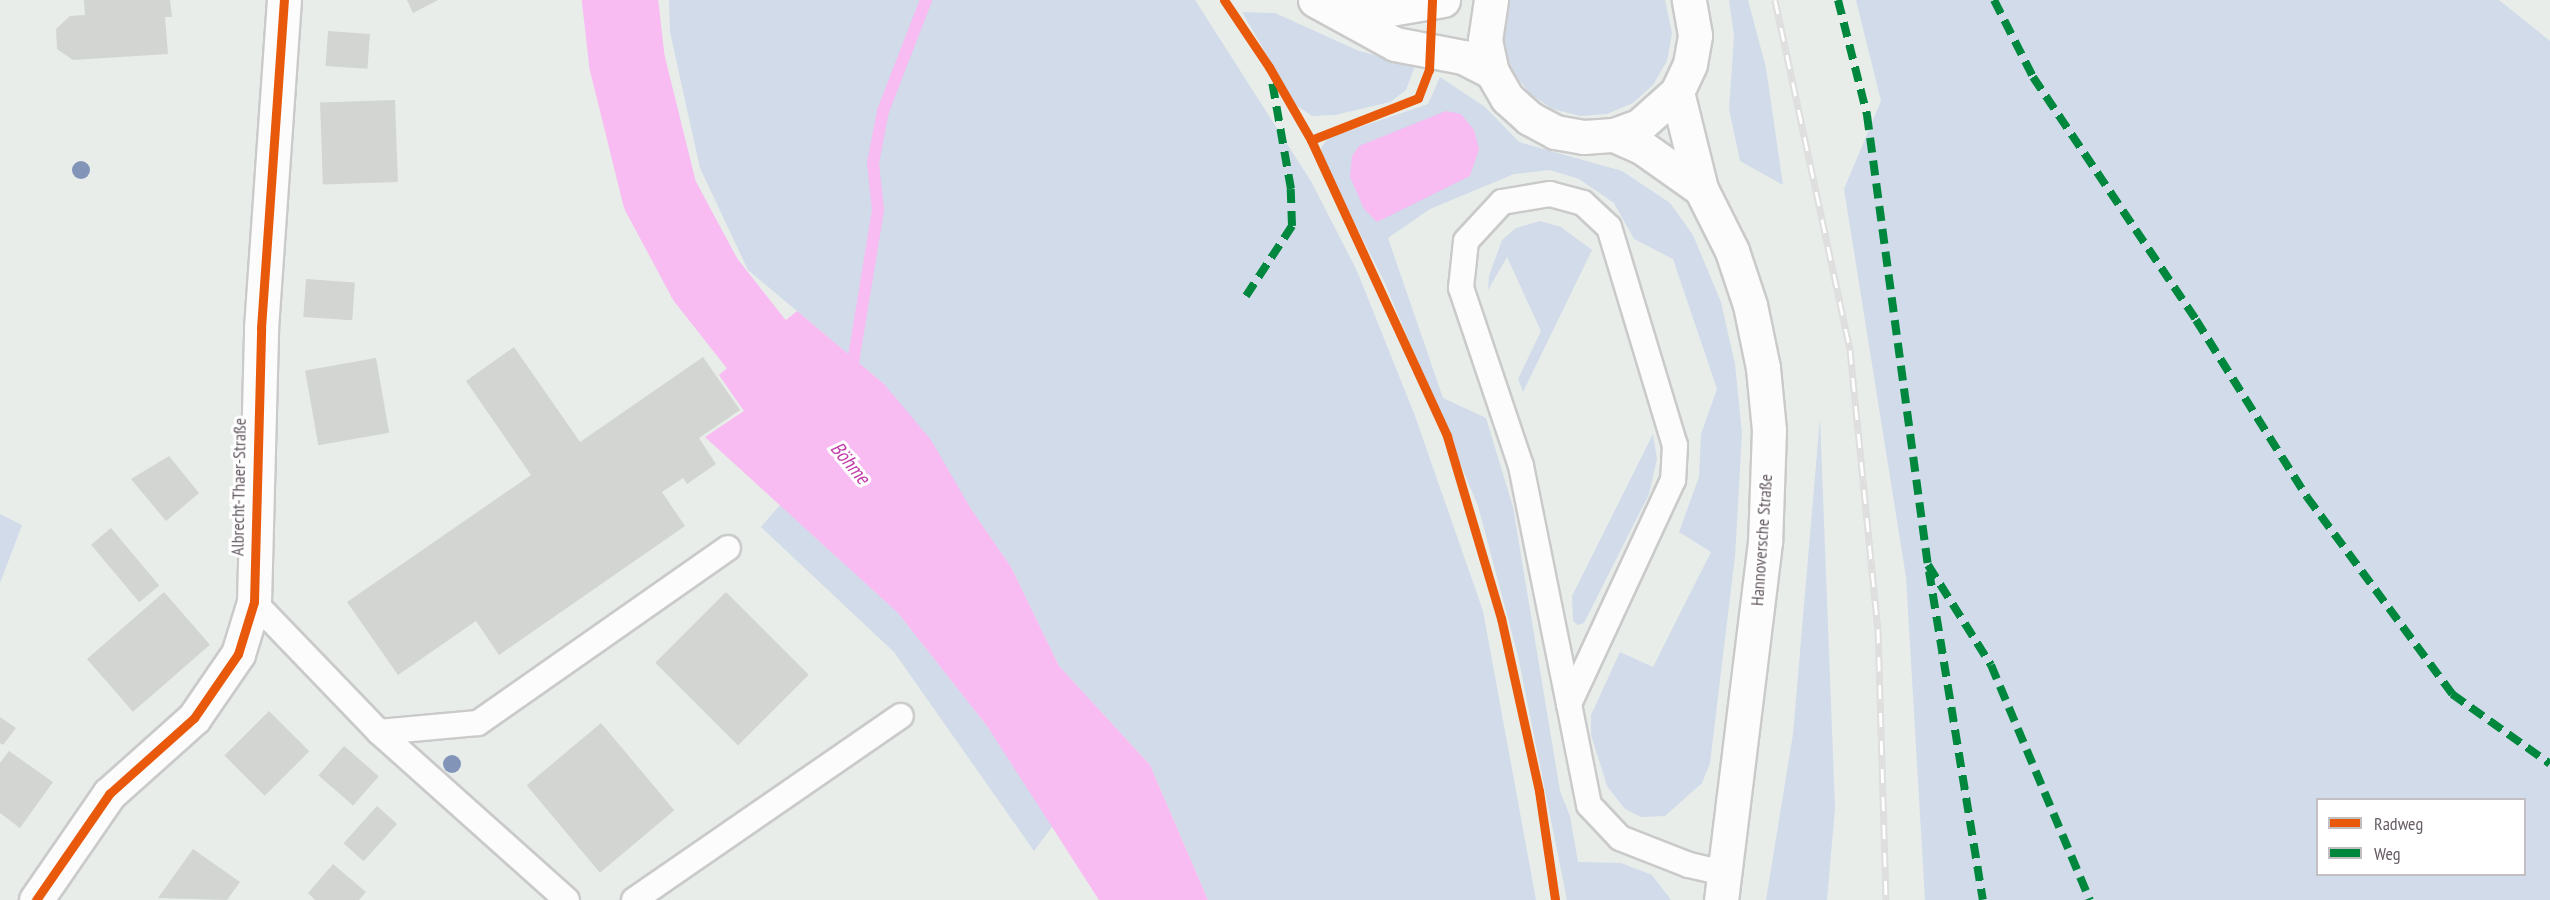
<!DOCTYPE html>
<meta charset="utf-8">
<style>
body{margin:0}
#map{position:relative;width:2550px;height:900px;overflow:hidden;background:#e8edea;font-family:"PT Sans Narrow",sans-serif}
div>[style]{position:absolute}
.green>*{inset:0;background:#d1dbe9}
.water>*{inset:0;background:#f8bbf2}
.stream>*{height:12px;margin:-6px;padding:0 6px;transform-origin:6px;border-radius:6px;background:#f8bbf2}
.river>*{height:76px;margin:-38px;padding:0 38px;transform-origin:38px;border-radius:38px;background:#f8bbf2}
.building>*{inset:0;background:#d2d5d2;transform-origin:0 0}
.roads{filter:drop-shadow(2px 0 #cacaca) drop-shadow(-2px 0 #cacaca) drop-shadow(0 2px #cacaca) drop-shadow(0 -2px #cacaca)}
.service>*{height:24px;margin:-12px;padding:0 12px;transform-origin:12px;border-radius:12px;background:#fcfcfc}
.minor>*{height:33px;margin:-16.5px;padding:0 16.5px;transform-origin:16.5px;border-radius:16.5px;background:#fcfcfc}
.secondary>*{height:33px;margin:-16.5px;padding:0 16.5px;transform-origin:16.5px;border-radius:16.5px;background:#fcfcfc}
.rail>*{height:7px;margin-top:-3.5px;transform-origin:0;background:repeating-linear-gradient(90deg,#fff 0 14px,#dedede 0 28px);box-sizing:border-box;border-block:2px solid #dedede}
.quiet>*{height:8px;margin-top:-4px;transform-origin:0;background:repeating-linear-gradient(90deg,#00873e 0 15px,transparent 0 23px)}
.cycleway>*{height:9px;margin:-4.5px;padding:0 4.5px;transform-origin:4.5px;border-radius:4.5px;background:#e8590c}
.trees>*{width:18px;height:18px;margin:-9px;border-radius:50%;background:#8394b9}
span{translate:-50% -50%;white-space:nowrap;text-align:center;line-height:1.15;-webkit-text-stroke:6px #fff;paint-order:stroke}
.street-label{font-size:18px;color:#665c64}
.water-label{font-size:20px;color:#c33ca9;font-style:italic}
.legend{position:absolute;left:2316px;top:798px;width:210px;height:78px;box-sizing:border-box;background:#fff;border:2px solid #c2bec1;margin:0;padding:8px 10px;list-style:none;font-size:18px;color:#665c64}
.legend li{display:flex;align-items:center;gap:12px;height:30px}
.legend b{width:30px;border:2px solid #c2bec1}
</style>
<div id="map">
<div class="green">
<div style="clip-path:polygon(669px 0,1195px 0,1312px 183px,1357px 271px,1415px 416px,1483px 611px,1536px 900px,1208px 900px,1150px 765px,1059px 666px,1011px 567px,884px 384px,748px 270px,700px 168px,670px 32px)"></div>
<div style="clip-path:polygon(1510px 0,1665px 0,1672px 33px,1667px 61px,1653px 85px,1633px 103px,1607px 114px,1580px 116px,1553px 109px,1530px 94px,1513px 72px,1504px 46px,1504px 19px)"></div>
<div style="clip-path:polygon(1729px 0,1748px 0,1766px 68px,1783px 185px,1740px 161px,1729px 109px,1734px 36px)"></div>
<div style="clip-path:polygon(evenodd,1856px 0,2499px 0,2550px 41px,2550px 900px,1925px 900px,1906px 577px,1844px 189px,1881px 101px,1856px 0,2318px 800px,2524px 800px,2524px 874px,2318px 874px,2318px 800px)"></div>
<div style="clip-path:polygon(1242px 12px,1275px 13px,1359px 51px,1415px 66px,1406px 90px,1390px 102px,1335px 115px,1312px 116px,1296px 105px)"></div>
<div style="clip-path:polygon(1440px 77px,1485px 107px,1519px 142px,1622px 171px,1670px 203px,1693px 235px,1721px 302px,1735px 364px,1742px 433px,1735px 556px,1710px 763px,1702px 783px,1665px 816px,1641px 817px,1625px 809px,1607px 786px,1591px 735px,1591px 715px,1620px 652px,1653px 667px,1711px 552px,1679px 532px,1699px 477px,1701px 434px,1717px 389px,1673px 259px,1634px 239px,1614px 203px,1579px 179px,1550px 170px,1514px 174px,1430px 209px,1388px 238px,1443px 398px,1486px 418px,1513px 507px,1560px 791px,1570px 816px,1578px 862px,1621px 863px,1652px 875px,1671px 900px,1567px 900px,1518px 656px,1478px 506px,1384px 281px,1323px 160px,1321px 148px,1328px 138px,1428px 104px)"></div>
<div style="clip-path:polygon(1540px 221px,1561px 227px,1592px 250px,1523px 392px,1518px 379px,1541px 331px,1507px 257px,1488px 290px,1489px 276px,1502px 240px,1516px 228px)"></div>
<div style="clip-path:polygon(1820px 418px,1835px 808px,1827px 900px,1766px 900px,1793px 734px)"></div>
<div style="clip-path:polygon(1653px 434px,1657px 459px,1649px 494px,1584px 623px,1578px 625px,1573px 621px,1572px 596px)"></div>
<div style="clip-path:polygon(780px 505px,898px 613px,987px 726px,1054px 824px,1034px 851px,894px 652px,761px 527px)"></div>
<div style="clip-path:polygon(0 514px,22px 525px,0 583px)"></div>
</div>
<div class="water">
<div style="clip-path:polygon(1446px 111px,1461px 114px,1474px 130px,1479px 149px,1470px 176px,1377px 222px,1364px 209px,1350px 177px,1352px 156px,1359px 146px)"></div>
<div style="clip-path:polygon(797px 311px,884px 384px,931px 440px,971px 509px,1011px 567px,1059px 666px,1150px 765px,1208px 900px,1099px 900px,987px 726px,898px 613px,705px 437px,744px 411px,719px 375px)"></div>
</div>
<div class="stream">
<div style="left:851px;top:375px;width:167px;rotate:-80.7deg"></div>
<div style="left:878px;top:210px;width:47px;rotate:-96.1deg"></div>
<div style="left:873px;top:163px;width:53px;rotate:-79.1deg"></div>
<div style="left:883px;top:111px;width:119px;rotate:-68.8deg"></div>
</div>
<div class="river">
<div style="left:620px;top:0;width:62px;rotate:83.6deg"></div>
<div style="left:627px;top:62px;width:137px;rotate:76.1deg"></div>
<div style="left:660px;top:195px;width:95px;rotate:61.8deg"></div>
<div style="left:705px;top:279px;width:189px;rotate:51.9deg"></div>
</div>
<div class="building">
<div style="clip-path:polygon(84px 0,170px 0,172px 17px,165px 17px,168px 54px,73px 60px,57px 49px,56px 29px,70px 16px,85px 15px)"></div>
<div style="clip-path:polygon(407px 0,438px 0,413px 13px)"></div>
<div style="left:328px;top:31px;width:42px;height:35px;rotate:4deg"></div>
<div style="left:395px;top:100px;width:82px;height:75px;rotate:88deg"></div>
<div style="left:306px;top:279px;width:49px;height:38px;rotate:4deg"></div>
<div style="clip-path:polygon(514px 347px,580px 442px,703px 357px,740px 410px,699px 438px,716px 464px,687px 484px,683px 478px,662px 492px,685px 526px,499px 655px,476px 621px,398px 675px,347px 602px,531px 475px,466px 381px)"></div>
<div style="left:376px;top:358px;width:76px;height:72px;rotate:80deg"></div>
<div style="clip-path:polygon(169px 456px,199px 493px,166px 521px,131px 479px)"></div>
<div style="left:111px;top:528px;width:75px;height:26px;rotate:50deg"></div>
<div style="left:164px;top:592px;width:70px;height:102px;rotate:49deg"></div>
<div style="left:726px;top:592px;width:117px;height:100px;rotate:45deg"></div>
<div style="left:269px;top:711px;width:57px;height:63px;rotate:45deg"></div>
<div style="clip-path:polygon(0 717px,16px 728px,3px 745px,0 743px)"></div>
<div style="left:601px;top:723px;width:114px;height:97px;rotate:50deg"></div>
<div style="left:344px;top:746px;width:46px;height:39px;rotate:41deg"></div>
<div style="clip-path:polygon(9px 751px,53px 782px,20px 828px,0 813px,0 763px)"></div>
<div style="left:377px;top:806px;width:27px;height:50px;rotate:42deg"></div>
<div style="clip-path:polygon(193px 849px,240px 882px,227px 900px,158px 898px)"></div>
<div style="clip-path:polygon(333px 864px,366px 892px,359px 900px,315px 900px,308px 893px)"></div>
</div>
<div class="roads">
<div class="service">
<div style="left:254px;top:602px;width:180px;rotate:46.1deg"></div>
<div style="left:379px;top:732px;width:252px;rotate:41.8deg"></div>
<div style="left:1569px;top:704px;width:243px;rotate:-101.4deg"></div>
<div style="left:1521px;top:466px;width:188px;rotate:-108.6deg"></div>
<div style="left:1461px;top:288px;width:47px;rotate:-83.9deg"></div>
<div style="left:1466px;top:241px;width:53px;rotate:-47.3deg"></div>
<div style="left:1502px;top:202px;width:49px;rotate:-9.5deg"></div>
<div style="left:1550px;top:194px;width:34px;rotate:15deg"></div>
<div style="left:1583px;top:203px;width:35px;rotate:43deg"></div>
<div style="left:1609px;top:227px;width:228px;rotate:73.2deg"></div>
<div style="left:1675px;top:445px;width:35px;rotate:93deg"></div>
<div style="left:1673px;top:480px;width:247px;rotate:114.9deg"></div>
<div style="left:1569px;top:704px;width:103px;rotate:78.8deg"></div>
<div style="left:1589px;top:805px;width:45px;rotate:46.8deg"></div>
<div style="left:1620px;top:838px;width:74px;rotate:21.4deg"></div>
<div style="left:1689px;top:865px;width:37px;rotate:13deg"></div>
<div style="left:379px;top:732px;width:99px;rotate:-5.2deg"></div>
<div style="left:478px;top:723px;width:305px;rotate:-35deg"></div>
<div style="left:634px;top:900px;width:324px;rotate:-34.6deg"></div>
</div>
<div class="minor">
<div style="left:36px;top:900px;width:129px;rotate:-55.4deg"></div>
<div style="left:109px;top:794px;width:114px;rotate:-41.8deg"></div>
<div style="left:194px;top:718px;width:78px;rotate:-55.5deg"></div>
<div style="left:238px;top:654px;width:54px;rotate:-72.9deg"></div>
<div style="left:254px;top:602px;width:274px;rotate:-88.5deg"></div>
<div style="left:261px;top:328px;width:329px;rotate:-86deg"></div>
</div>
<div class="secondary">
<div style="left:1315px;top:0;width:91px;rotate:28.8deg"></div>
<div style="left:1395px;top:44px;width:69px;rotate:10.8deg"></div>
<div style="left:1463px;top:57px;width:33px;rotate:27deg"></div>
<div style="left:1491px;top:0;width:40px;rotate:98.5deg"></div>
<div style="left:1485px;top:40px;width:33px;rotate:78deg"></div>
<div style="left:1492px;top:72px;width:30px;rotate:60deg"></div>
<div style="left:1507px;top:98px;width:30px;rotate:42deg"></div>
<div style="left:1529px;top:118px;width:30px;rotate:28deg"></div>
<div style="left:1555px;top:132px;width:29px;rotate:10deg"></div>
<div style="left:1584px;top:137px;width:30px;rotate:-4deg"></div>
<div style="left:1614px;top:135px;width:27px;rotate:-20deg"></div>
<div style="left:1639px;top:126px;width:51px;rotate:-41.8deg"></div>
<div style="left:1677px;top:92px;width:31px;rotate:-65deg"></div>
<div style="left:1690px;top:64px;width:29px;rotate:-80deg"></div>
<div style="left:1695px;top:35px;width:36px;rotate:-100deg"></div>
<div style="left:1341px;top:11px;width:38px"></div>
<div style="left:1379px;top:11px;width:65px;rotate:-9.8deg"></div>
<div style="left:1677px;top:92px;width:100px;rotate:76.1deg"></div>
<div style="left:1701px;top:189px;width:69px;rotate:63.4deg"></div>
<div style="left:1732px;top:251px;width:57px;rotate:71.6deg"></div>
<div style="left:1750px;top:305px;width:64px;rotate:78.3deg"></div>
<div style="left:1763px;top:368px;width:62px;rotate:84.5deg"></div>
<div style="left:1769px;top:430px;width:112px;rotate:92deg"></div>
<div style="left:1765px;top:542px;width:361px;rotate:97deg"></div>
<div style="left:1614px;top:135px;width:32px;rotate:24deg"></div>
<div style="left:1643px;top:148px;width:71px;rotate:35.3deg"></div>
</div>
</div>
<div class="rail">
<div style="left:1775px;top:0;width:358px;rotate:77.9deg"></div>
<div style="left:1850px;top:350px;width:280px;rotate:84.3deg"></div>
<div style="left:1878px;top:629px;width:271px;rotate:88.3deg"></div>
</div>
<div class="quiet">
<div style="left:1838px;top:0;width:119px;rotate:75.8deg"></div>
<div style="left:1867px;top:115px;width:454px;rotate:82.3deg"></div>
<div style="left:1928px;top:565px;width:118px;rotate:57.8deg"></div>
<div style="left:1991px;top:665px;width:255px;rotate:67.2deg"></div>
<div style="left:1994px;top:0;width:86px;rotate:63.1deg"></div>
<div style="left:2033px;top:77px;width:293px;rotate:56.1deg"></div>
<div style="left:2196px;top:320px;width:209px;rotate:57.9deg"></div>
<div style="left:2307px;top:497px;width:245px;rotate:53.6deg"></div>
<div style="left:2452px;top:694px;width:120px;rotate:35.5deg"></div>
<div style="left:1246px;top:296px;width:84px;rotate:-56.7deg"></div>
<div style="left:1292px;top:226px;width:37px;rotate:-92deg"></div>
<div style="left:1291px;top:189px;width:110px;rotate:-100deg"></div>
<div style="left:1929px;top:571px;width:333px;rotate:80.7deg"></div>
</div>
<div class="cycleway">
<div style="left:1224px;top:0;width:81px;rotate:56.1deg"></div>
<div style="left:1269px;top:67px;width:84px;rotate:60.1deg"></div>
<div style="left:1311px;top:140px;width:326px;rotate:65.3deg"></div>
<div style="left:1447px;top:436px;width:190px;rotate:73.5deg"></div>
<div style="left:1501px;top:618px;width:177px;rotate:77.6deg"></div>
<div style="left:1539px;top:791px;width:110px;rotate:81.6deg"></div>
<div style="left:1311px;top:140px;width:115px;rotate:-21.4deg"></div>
<div style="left:1418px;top:98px;width:30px;rotate:-69deg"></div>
<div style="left:1429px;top:70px;width:70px;rotate:-87.5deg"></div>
<div style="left:36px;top:900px;width:129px;rotate:-55.4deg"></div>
<div style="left:109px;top:794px;width:114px;rotate:-41.8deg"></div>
<div style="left:194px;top:718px;width:78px;rotate:-55.5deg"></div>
<div style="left:238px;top:654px;width:54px;rotate:-72.9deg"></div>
<div style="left:254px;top:602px;width:274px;rotate:-88.5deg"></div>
<div style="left:261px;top:328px;width:329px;rotate:-86deg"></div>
</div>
<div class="trees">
<div style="left:81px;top:170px"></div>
<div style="left:452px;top:764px"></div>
</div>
<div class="street-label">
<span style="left:239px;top:487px;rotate:-89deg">Albrecht-Thaer-Straße</span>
<span style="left:1762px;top:540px;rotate:-86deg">Hannoversche Straße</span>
</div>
<div class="water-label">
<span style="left:850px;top:463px;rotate:50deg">Böhme</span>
</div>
<ul class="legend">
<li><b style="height:8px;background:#e8590c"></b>Radweg</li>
<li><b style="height:8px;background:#00873e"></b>Weg</li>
</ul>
</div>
